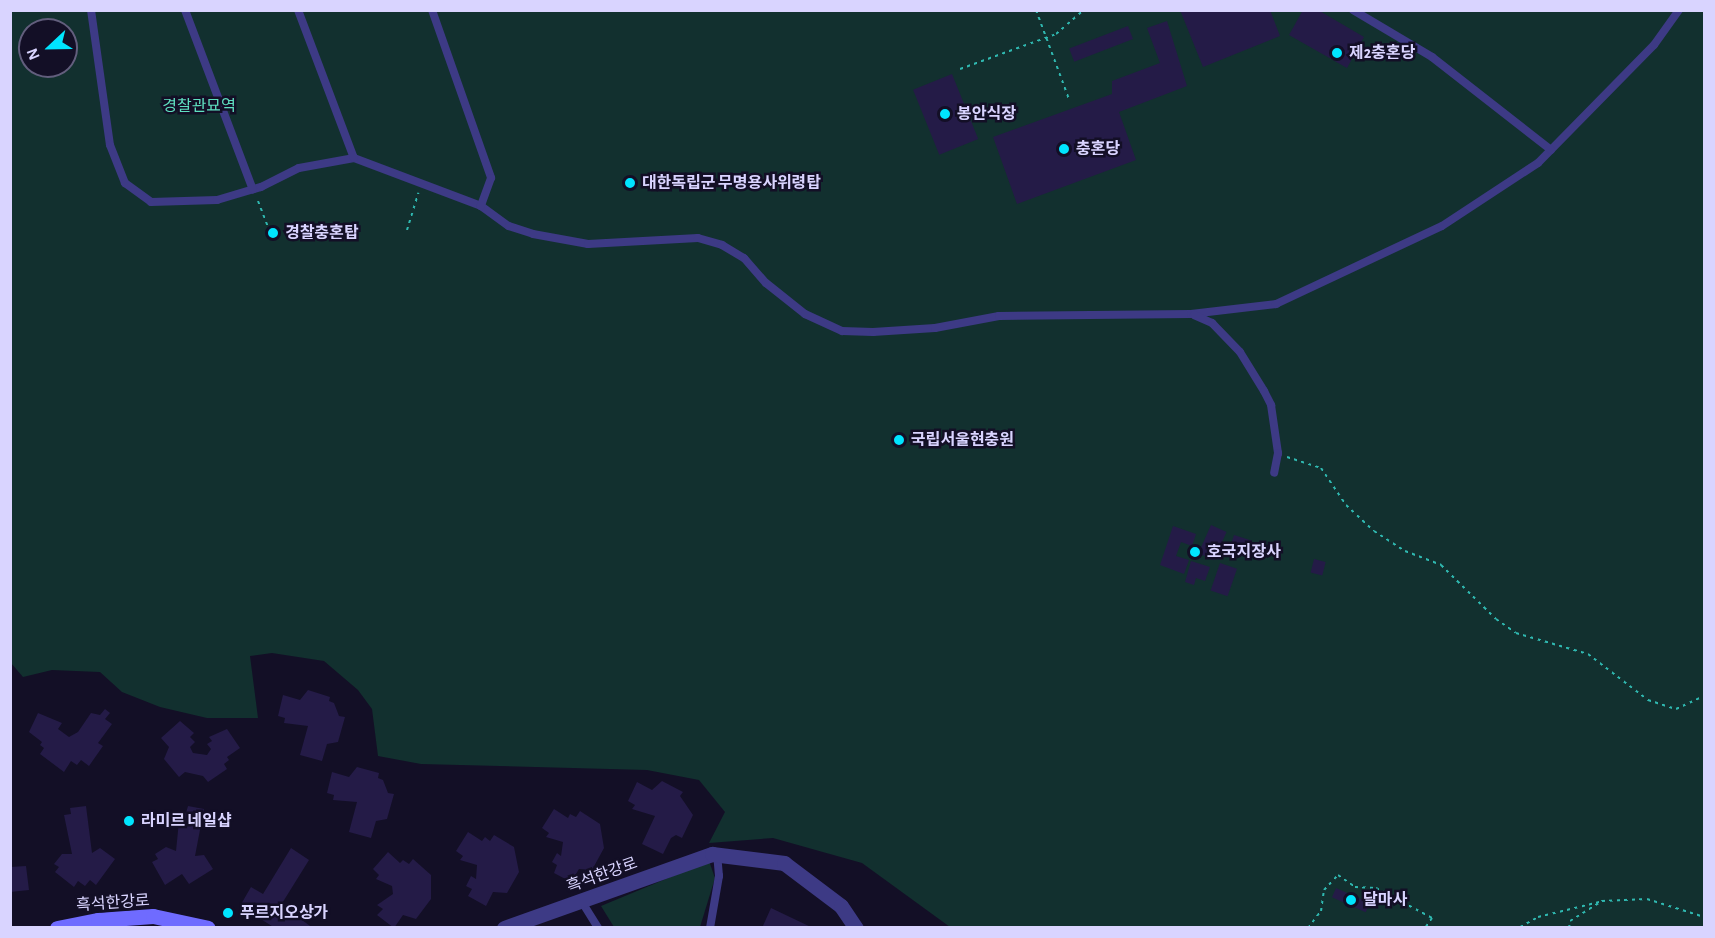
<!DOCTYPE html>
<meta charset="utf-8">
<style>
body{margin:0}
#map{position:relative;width:1715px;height:938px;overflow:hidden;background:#130f26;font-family:"Alegreya Sans","Noto Sans KR",sans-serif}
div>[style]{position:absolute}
.green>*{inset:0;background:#12302f}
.building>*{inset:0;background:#241b47;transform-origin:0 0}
.path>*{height:2px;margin-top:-1px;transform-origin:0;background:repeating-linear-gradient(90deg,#2fb8b0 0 3px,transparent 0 7.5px)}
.lane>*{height:8px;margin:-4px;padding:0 4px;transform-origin:4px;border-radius:4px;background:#3d3a85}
.street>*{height:15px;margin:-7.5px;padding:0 7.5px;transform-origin:7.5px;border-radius:7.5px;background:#3d3a85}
.secondary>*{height:15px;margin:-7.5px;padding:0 7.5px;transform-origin:7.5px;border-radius:7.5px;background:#6f6bff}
.dots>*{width:16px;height:16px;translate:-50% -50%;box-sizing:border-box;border:3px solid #130f26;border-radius:50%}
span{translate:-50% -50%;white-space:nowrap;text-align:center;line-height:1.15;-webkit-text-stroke:5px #130f26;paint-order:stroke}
.poi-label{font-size:16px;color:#d9d4ff;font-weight:700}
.left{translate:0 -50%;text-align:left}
.park-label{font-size:16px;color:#5fe0c0}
.street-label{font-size:16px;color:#d9d4ff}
.frame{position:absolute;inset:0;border:12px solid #d9d4ff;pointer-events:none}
.north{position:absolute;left:18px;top:18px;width:60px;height:60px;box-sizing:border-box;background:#130f26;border:2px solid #625e7d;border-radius:50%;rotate:248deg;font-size:16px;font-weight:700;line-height:24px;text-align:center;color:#d9d4ff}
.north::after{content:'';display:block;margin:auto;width:21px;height:27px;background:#00e5ff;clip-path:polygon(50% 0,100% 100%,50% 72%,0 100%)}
</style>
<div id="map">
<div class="green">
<div style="clip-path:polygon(evenodd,11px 11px,1704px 11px,1704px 927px,950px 927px,862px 863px,773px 838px,709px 843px,725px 812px,699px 780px,647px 770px,421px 764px,378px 756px,372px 709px,358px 690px,324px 661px,272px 653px,250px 656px,258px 718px,207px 718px,160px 707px,122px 692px,100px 672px,52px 670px,23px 677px,11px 663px,11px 11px,30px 30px,66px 30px,66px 66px,30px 66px,30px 30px)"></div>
<div style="clip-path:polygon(709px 861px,715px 878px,700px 927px,614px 927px,601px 906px)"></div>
</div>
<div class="building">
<div style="clip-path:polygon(1180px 10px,1270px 10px,1280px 36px,1203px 67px)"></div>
<div style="clip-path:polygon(1303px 10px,1318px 10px,1364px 37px,1347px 68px,1289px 35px)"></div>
<div style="clip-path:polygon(1167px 21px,1187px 86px,1119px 112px,1136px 160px,1017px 204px,993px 137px,1112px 94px,1112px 81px,1160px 63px,1147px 28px)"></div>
<div style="left:1128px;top:26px;width:14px;height:63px;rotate:69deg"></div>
<div style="left:952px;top:74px;width:70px;height:42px;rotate:68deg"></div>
<div style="left:1211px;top:525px;width:17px;height:31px;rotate:24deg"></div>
<div style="clip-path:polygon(1173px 526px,1196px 534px,1192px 546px,1181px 542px,1176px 556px,1189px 560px,1184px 574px,1160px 565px)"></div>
<div style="left:1234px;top:535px;width:19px;height:15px;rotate:18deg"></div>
<div style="left:1314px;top:559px;width:12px;height:14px;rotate:14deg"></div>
<div style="clip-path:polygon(1191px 561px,1210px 567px,1205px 581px,1196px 578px,1194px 585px,1185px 582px)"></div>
<div style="left:1220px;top:563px;width:18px;height:29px;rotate:19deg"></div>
<div style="clip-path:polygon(308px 690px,330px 697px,329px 701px,334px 703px,339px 716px,345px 717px,338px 742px,327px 744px,322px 761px,300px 755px,308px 726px,284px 723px,285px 718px,278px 716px,283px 695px,300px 700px)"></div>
<div style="clip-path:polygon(105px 709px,110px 713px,105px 719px,112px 724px,98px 743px,103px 746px,89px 766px,81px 760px,77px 765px,71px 761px,64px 772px,40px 754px,44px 748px,40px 745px,42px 742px,29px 732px,38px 713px,62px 723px,58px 729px,69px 737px,78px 732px,91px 713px,100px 715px)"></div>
<div style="clip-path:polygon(180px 721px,194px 733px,190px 737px,195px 742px,190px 747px,193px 753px,207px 755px,211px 749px,207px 744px,212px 741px,209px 737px,227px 729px,240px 748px,227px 757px,229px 760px,224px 764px,227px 769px,208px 782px,203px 776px,185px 772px,179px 777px,164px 759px,169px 747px,161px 738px)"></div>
<div style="clip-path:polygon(357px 767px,379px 773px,378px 778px,383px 780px,388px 793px,394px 794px,387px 819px,376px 821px,371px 838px,349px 832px,357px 802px,333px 800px,334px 795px,327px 793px,332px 772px,349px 777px)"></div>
<div style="clip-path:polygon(662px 781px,683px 792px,680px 796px,693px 815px,682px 838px,676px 835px,671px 838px,663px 854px,642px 844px,655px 816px,632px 809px,635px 805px,628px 801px,637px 782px,652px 790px)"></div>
<div style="clip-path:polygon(86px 806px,92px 853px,100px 848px,115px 859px,96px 885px,90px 880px,85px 886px,78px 881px,74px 887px,55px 872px,59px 867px,54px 864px,62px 854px,72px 854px,64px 815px,71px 814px,70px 808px)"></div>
<div style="clip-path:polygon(188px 806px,204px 809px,195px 856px,204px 855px,213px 869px,189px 884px,182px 874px,165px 885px,152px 862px,158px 859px,155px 854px,166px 847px,176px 851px,180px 811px,186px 813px)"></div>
<div style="clip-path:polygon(554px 809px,568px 818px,570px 814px,576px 817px,580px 811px,600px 824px,604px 848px,592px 870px,579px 869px,571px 882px,554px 873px,557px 865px,552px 862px,557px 853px,561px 856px,563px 842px,546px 837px,549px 833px,542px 828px)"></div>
<div style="clip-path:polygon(468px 832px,482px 841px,485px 837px,490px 841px,494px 835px,514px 847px,519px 872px,507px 893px,493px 892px,486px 906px,468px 896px,472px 889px,466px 886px,471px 876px,476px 879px,477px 865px,460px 860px,463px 856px,456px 851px)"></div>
<div style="clip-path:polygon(291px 848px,309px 860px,281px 905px,313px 928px,275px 928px,240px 906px,251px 887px,263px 894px)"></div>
<div style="clip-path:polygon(388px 852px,400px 863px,403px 860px,409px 864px,413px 859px,431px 875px,431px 899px,416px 919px,403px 915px,394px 928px,377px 915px,383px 909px,377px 905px,393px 894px,392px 886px,376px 879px,379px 875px,373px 869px)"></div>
<div style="clip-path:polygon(26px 866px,29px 890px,10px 892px,10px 867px)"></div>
<div style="left:1336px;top:888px;width:37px;height:10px;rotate:24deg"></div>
<div style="clip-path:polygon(771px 908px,813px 928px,762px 928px)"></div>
</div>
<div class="path">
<div style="left:1036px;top:10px;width:95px;rotate:69.7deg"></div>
<div style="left:960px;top:69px;width:102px;rotate:-20deg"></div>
<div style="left:1056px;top:34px;width:37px;rotate:-41deg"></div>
<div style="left:258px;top:201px;width:30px;rotate:69deg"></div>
<div style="left:407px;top:230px;width:39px;rotate:-73deg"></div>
<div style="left:1287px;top:457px;width:36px;rotate:18deg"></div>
<div style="left:1321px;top:468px;width:45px;rotate:56deg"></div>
<div style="left:1346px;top:505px;width:38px;rotate:43deg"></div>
<div style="left:1374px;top:531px;width:37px;rotate:33deg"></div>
<div style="left:1405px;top:551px;width:39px;rotate:21deg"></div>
<div style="left:1441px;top:565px;width:77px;rotate:44.5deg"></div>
<div style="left:1496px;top:619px;width:24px;rotate:35deg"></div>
<div style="left:1516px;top:633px;width:75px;rotate:16.3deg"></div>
<div style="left:1588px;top:654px;width:76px;rotate:37.5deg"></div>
<div style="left:1648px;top:700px;width:29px;rotate:18deg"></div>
<div style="left:1676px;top:709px;width:31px;rotate:-25deg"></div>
<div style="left:1308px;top:928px;width:21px;rotate:-53deg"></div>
<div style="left:1321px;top:911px;width:21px;rotate:-82deg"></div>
<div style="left:1324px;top:890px;width:21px;rotate:-47deg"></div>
<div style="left:1338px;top:875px;width:21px;rotate:35deg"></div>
<div style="left:1355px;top:887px;width:21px;rotate:3deg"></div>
<div style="left:1376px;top:888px;width:64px;rotate:28.2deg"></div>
<div style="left:1432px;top:918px;width:12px;rotate:125deg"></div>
<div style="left:1499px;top:928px;width:21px;rotate:-3deg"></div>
<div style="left:1520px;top:927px;width:21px;rotate:-29deg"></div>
<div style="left:1538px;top:917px;width:63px;rotate:-13.8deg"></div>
<div style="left:1569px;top:928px;width:7px;rotate:-82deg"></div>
<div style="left:1570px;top:921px;width:38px;rotate:-32deg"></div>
<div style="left:1602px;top:901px;width:45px;rotate:-2.5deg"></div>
<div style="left:1647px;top:899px;width:60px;rotate:17.5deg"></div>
</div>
<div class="lane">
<div style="left:91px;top:10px;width:136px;rotate:82deg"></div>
<div style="left:110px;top:145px;width:41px;rotate:68.5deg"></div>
<div style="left:125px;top:183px;width:32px;rotate:36deg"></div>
<div style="left:151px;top:202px;width:66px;rotate:-1.7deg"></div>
<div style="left:217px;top:200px;width:46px;rotate:-16.5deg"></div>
<div style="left:261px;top:187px;width:42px;rotate:-26.6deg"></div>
<div style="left:299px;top:168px;width:56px;rotate:-10.3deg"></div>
<div style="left:354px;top:158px;width:136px;rotate:20.7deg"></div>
<div style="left:481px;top:206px;width:34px;rotate:36deg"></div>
<div style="left:509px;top:226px;width:25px;rotate:18deg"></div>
<div style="left:533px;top:234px;width:56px;rotate:10.3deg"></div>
<div style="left:588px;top:244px;width:110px;rotate:-3.1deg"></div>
<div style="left:698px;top:238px;width:25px;rotate:16deg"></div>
<div style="left:722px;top:245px;width:26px;rotate:31deg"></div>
<div style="left:744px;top:258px;width:33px;rotate:49deg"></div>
<div style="left:766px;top:283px;width:50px;rotate:38.5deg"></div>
<div style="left:805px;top:314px;width:41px;rotate:24.7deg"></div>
<div style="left:842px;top:331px;width:31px;rotate:2deg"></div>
<div style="left:873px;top:332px;width:62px;rotate:-3.7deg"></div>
<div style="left:935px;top:328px;width:65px;rotate:-10.6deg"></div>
<div style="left:999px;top:316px;width:192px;rotate:-0.6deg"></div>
<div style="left:1191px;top:314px;width:86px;rotate:-6.7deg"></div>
<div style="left:1276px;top:304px;width:183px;rotate:-25.2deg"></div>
<div style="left:1442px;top:226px;width:115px;rotate:-33.3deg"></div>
<div style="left:1538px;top:163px;width:165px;rotate:-45.5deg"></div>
<div style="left:1654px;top:45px;width:43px;rotate:-54.5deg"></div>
<div style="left:185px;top:10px;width:192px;rotate:69.3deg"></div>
<div style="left:298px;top:10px;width:158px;rotate:69.3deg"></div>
<div style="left:432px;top:10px;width:178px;rotate:70.6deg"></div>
<div style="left:491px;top:178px;width:30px;rotate:110deg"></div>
<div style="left:1353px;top:10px;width:92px;rotate:30.7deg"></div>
<div style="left:1432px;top:57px;width:151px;rotate:38deg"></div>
<div style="left:1194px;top:315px;width:20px;rotate:24deg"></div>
<div style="left:1212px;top:323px;width:40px;rotate:46deg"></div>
<div style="left:1240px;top:352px;width:46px;rotate:58.4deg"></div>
<div style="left:1264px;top:391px;width:16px;rotate:63deg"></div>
<div style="left:1271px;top:405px;width:49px;rotate:81.7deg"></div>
<div style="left:1278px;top:453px;width:20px;rotate:101deg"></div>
<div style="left:582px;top:902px;width:31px;rotate:58deg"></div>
<div style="left:710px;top:928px;width:53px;rotate:-80.2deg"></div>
<div style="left:719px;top:876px;width:22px;rotate:-95deg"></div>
</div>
<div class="street">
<div style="left:504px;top:928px;width:221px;rotate:-19.6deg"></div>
<div style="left:712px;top:854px;width:73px;rotate:7.1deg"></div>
<div style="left:784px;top:863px;width:71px;rotate:37deg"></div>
<div style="left:841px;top:906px;width:27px;rotate:56deg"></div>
</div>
<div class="secondary">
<div style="left:57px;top:928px;width:42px;rotate:-11deg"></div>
<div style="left:98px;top:920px;width:55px;rotate:-4.2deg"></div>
<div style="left:153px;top:916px;width:56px;rotate:12.3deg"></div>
</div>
<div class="dots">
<div style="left:1337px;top:53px;background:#00e5ff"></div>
<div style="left:945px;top:114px;background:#00e5ff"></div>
<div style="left:1064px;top:149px;background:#00e5ff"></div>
<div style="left:630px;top:183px;background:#00e5ff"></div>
<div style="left:273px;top:233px;background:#00e5ff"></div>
<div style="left:899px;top:440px;background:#00e5ff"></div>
<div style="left:1195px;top:552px;background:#00e5ff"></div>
<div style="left:129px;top:821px;background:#00e5ff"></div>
<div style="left:1351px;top:900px;background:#00e5ff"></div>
<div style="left:228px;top:913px;background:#00e5ff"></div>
</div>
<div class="poi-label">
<span class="left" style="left:1349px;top:53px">제2충혼당</span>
<span class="left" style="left:957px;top:114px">봉안식장</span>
<span class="left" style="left:1076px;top:149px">충혼당</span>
<span class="left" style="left:642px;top:183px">대한독립군 무명용사위령탑</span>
<span class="left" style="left:285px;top:233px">경찰충혼탑</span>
<span class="left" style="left:911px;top:440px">국립서울현충원</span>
<span class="left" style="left:1207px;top:552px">호국지장사</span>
<span class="left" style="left:141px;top:821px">라미르 네일샵</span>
<span class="left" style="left:1363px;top:900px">달마사</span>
<span class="left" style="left:240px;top:913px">푸르지오상가</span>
</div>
<div class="park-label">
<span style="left:199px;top:106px">경찰관묘역</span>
</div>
<div class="street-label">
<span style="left:602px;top:875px;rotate:-20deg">흑석한강로</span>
<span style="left:113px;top:903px;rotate:-4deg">흑석한강로</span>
</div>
<div class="frame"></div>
<div class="north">N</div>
</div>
